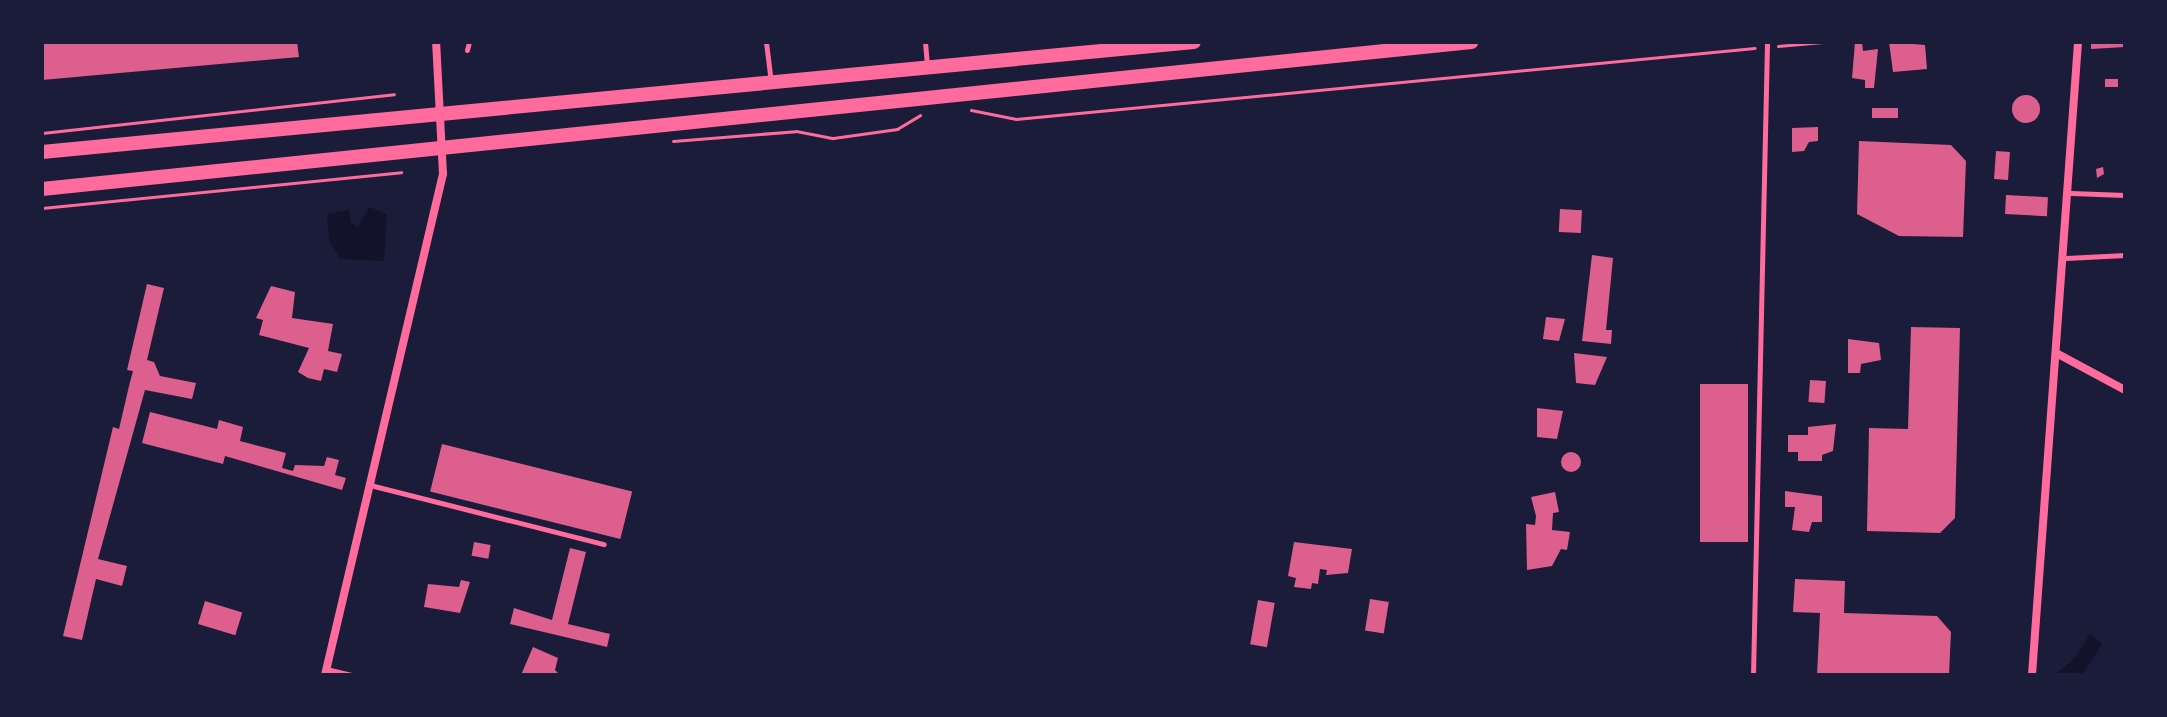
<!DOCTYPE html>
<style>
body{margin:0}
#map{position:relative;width:2167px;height:717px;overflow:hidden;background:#1b1b3a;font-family:Commissioner,sans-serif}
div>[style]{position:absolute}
.water>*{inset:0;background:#12122b}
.building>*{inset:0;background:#dd5f8e;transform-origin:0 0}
.round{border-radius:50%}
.path>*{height:3px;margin:-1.5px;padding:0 1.5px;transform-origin:1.5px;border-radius:1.5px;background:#ff6b9d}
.service>*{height:5px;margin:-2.5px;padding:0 2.5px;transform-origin:2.5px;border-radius:2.5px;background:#ff6b9d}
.minor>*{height:8px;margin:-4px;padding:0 4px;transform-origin:4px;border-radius:4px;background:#ff6b9d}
.primary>*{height:14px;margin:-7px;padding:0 7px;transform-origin:7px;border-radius:7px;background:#ff6b9d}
span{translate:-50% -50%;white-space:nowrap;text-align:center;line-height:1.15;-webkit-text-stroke:8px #1b1b3a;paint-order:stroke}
.frame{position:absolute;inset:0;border:44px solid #1b1b3a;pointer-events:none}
</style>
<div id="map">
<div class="water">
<div style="clip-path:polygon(369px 207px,387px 214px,384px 261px,340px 259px,329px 240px,327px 214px,349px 210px,351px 223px,358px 227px)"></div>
<div style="clip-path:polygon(2090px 634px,2102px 644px,2082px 675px,2055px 675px,2076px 657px)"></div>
</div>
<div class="building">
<div style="clip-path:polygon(42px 42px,297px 42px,299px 57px,42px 80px)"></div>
<div style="clip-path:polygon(1855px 42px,1862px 42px,1863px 51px,1878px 49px,1874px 88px,1865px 88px,1865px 80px,1852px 78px)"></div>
<div style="clip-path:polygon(1889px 42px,1925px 45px,1927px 69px,1893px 72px)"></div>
<div style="clip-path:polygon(2091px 42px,2125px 42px,2125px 47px,2091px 49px)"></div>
<div style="left:2105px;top:79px;width:13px;height:8px"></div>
<div class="round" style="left:2012px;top:95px;width:28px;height:28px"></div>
<div style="left:1872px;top:108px;width:26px;height:10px"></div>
<div style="clip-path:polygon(1818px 127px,1818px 141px,1809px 142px,1804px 151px,1792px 152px,1792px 128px)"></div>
<div style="clip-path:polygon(1859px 141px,1951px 145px,1966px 161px,1963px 237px,1899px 236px,1857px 214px)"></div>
<div style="left:1996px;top:151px;width:14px;height:28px;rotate:4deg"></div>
<div style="clip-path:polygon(2103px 167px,2104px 174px,2097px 178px,2096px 169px)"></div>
<div style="left:2006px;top:195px;width:42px;height:19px;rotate:3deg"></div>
<div style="left:1560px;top:209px;width:22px;height:23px;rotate:3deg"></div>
<div style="clip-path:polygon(1592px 255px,1613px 258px,1606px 330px,1612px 330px,1611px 344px,1582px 341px)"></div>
<div style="clip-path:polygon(147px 284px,164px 288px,147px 360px,154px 362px,160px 376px,196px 383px,192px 399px,145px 390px,98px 559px,127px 566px,122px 586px,96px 579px,82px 640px,63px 636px,113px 427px,119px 429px,129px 386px,133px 371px,127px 370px)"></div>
<div style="clip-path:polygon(271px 286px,295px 292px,292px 318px,333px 324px,328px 351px,342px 354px,337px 372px,324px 369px,321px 381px,308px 378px,298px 372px,309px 348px,259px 335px,263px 320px,256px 318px)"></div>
<div style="clip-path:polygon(1546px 317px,1565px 319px,1559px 341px,1543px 339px)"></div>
<div style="clip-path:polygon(1911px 327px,1960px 328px,1955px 518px,1940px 533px,1867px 531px,1869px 428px,1908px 429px)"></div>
<div style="clip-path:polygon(1848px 339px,1879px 343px,1881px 360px,1861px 364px,1860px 373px,1848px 373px)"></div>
<div style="clip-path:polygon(1574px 353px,1607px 357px,1595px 385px,1576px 383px)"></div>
<div style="left:1810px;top:380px;width:16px;height:22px;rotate:4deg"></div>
<div style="left:1700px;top:384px;width:48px;height:158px"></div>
<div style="clip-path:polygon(1537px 408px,1563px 411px,1557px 439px,1537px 437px)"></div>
<div style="clip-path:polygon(150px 412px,217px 429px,219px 420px,243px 427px,240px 441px,286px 453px,282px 468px,293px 471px,295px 465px,324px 466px,327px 457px,339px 460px,335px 475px,346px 478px,342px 490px,225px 456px,223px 464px,142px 443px)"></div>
<div style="clip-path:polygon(1836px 424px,1833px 451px,1822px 455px,1822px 461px,1798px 461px,1798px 452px,1788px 452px,1788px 435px,1808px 435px,1808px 427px)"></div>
<div style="left:442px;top:444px;width:196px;height:49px;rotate:14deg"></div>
<div class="round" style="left:1561px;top:452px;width:20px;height:20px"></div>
<div style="clip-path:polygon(1785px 491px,1822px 496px,1822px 522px,1812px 522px,1809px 532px,1792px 530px,1795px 507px,1785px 507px)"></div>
<div style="clip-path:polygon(1555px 492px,1559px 512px,1553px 513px,1552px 530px,1570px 532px,1567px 550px,1561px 549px,1552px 566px,1527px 570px,1526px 524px,1535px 525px,1536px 516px,1531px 497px)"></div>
<div style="left:474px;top:542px;width:17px;height:14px;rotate:10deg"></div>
<div style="clip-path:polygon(1294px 542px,1352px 549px,1348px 573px,1326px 575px,1327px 570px,1320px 569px,1318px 584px,1312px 583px,1311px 589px,1294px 587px,1296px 578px,1288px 576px)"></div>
<div style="clip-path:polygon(570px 548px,586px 552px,568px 624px,610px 634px,607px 647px,510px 624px,514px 608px,552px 620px)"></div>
<div style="clip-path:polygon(1795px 579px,1845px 581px,1844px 613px,1937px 616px,1951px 632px,1949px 675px,1817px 675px,1820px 613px,1793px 612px)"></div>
<div style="clip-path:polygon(461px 580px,470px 582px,460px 613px,424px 607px,428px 584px,459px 587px)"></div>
<div style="left:1370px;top:599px;width:19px;height:32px;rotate:9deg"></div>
<div style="left:1258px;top:600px;width:17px;height:45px;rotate:10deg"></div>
<div style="left:205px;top:601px;width:39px;height:24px;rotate:17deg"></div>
<div style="clip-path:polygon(533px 647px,558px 658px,555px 670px,560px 675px,521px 675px)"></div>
</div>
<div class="path">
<div style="left:1778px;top:46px;width:45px;rotate:-5.1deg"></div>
<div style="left:971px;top:110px;width:46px;rotate:11.3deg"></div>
<div style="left:1016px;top:119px;width:742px;rotate:-5.49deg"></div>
<div style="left:42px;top:133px;width:354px;rotate:-6.3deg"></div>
<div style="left:673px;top:141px;width:123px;rotate:-4.6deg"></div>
<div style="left:796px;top:131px;width:38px;rotate:11deg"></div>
<div style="left:833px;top:138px;width:65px;rotate:-8deg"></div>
<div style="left:897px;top:129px;width:27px;rotate:-31deg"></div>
<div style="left:42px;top:208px;width:361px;rotate:-5.7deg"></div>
</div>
<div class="service">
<div style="left:766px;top:42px;width:39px;rotate:83deg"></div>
<div style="left:925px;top:42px;width:23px;rotate:85deg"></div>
<div style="left:467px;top:50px;width:8px;rotate:-76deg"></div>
<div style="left:2071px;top:193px;width:54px;rotate:2.1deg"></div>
<div style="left:2066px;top:258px;width:59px;rotate:-2.9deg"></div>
<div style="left:370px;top:485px;width:241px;rotate:14.2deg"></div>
<div style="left:326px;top:669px;width:26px;rotate:13deg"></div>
<div style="left:1753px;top:675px;width:633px;rotate:-88.73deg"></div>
</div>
<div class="minor">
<div style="left:2058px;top:354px;width:76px;rotate:28.2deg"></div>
<div style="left:325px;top:675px;width:515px;rotate:-76.75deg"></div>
<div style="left:443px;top:174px;width:132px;rotate:-93deg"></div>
<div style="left:2032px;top:675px;width:635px;rotate:-85.84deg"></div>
</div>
<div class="primary">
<div style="left:42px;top:152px;width:1157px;rotate:-5.45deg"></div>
<div style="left:42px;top:189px;width:1437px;rotate:-5.87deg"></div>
</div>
<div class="frame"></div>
</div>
